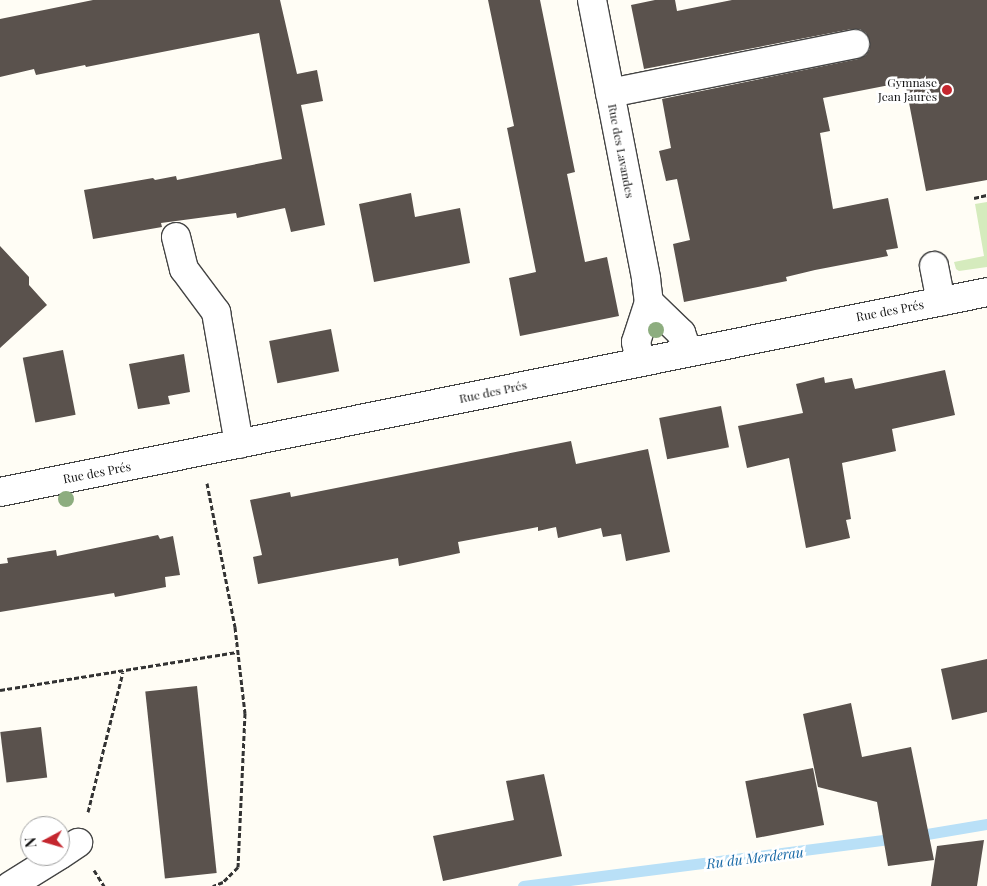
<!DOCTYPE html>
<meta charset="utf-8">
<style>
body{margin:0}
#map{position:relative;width:987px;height:886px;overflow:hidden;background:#fffdf5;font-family:"Playfair Display",serif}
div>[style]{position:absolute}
.green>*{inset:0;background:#d5ebbd}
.stream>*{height:11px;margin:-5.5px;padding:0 5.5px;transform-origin:5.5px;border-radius:5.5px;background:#b9e0f7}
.building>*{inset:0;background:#5a524d;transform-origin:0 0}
.path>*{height:3px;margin-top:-1.5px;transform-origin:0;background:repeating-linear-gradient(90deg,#333 0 5px,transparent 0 7.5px)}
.roads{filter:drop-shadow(1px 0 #444) drop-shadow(-1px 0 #444) drop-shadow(0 1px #444) drop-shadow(0 -1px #444)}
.minor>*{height:28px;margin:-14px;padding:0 14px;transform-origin:14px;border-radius:14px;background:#fff}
.trees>*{width:16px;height:16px;margin:-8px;border-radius:50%;background:#8dad7f}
.dots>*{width:14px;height:14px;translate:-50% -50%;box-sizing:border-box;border:2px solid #fff;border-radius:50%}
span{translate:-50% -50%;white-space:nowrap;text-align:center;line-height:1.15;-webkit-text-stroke:5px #fff;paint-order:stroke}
.poi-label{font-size:12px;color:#111}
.right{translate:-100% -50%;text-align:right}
.street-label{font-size:12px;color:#111}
.water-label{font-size:14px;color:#1768a6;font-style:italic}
.north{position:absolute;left:20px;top:816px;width:50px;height:50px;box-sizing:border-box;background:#fff;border:1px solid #a0a0a0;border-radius:50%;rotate:264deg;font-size:14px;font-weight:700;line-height:20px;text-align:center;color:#111}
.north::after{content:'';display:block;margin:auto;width:18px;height:22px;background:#c4262e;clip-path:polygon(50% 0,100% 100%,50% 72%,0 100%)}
</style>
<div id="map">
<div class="green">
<div style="clip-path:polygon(987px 202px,987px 267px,959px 271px,956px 269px,954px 262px,984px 256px,975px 204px)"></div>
</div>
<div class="stream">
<div style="left:915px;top:836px;width:73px;rotate:-9.5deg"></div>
<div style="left:523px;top:886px;width:379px;rotate:-7.3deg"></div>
</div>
<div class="building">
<div style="clip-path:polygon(93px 0,280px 0,297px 74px,317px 70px,323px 101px,301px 105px,325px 225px,291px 232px,285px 208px,237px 218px,236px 213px,161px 223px,162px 227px,93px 239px,84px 190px,153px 178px,155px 180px,176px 176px,177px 180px,282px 159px,259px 33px,86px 67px,85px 65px,36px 75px,34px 69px,0 77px,0 19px)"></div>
<div style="clip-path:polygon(488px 0,540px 0,575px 172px,567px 174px,585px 262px,607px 257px,619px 316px,520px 336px,509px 278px,536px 272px,507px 128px,514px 126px)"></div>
<div style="clip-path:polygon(655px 0,675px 0,677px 11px,732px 0,987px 0,987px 180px,926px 191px,905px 82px,823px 98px,830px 131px,820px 133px,833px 209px,888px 198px,898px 248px,886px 250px,888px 256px,815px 270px,786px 277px,787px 281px,684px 302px,673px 244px,690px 240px,677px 179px,666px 181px,659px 151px,671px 148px,662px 99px,858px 59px,866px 55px,870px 49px,870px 41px,866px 33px,860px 29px,852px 29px,644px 69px,631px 5px)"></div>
<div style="clip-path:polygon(411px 193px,415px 217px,460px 208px,470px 263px,374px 282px,359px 204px)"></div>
<div style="clip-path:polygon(0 246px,29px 277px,29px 285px,47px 305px,0 348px)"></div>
<div style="left:331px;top:329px;width:43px;height:63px;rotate:79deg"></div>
<div style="left:63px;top:350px;width:66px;height:41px;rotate:79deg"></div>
<div style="clip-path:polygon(184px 354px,190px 392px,168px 396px,170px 404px,138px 409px,129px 364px)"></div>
<div style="clip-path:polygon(945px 370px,955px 415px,892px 429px,896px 451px,842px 463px,851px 519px,846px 520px,850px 538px,806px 548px,789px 458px,747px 468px,738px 426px,803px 413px,796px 384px,824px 377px,825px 383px,852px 378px,855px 389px)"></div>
<div style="left:721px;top:406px;width:42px;height:63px;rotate:79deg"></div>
<div style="clip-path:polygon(571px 441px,576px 464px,648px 449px,670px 552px,626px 561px,621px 534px,603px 537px,601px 528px,558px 538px,556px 527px,538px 531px,538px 527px,458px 542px,460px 553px,399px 566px,398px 558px,258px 584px,253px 557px,262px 555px,250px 500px,290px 492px,291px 497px)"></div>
<div style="clip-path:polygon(158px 535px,160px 539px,173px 536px,180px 575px,165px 577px,166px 587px,115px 597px,114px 593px,0 612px,0 564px,8px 563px,7px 558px,56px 550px,57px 556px)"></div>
<div style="clip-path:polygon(987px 659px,987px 712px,952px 720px,941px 669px)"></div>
<div style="left:197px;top:686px;width:188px;height:52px;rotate:84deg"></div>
<div style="clip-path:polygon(851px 703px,862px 757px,911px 747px,934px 860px,888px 866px,877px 802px,818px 787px,803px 714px)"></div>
<div style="left:41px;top:727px;width:51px;height:41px;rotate:83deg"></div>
<div style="left:813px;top:768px;width:58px;height:69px;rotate:79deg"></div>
<div style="clip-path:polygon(544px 774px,562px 856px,443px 881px,433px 836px,514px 820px,506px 781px)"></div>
<div style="clip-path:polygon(984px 840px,977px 886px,931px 886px,937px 846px)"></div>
</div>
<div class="path">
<div style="left:974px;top:198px;width:13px;rotate:-13deg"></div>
<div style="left:207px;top:483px;width:147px;rotate:79deg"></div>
<div style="left:235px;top:627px;width:87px;rotate:83.4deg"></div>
<div style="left:245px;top:713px;width:154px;rotate:92.6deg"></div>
<div style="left:238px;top:867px;width:21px;rotate:135deg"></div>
<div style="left:223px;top:882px;width:11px;rotate:158deg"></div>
<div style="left:0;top:690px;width:240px;rotate:-9.1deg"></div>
<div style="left:88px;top:812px;width:144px;rotate:-76deg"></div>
<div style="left:94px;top:870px;width:19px;rotate:58deg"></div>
</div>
<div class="roads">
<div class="minor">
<div style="left:592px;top:0;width:284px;rotate:79deg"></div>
<div style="left:646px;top:279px;width:23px;rotate:83deg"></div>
<div style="left:649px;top:302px;width:42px;rotate:108deg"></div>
<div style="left:636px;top:342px;width:19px;rotate:78deg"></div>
<div style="left:610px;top:93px;width:250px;rotate:-11.3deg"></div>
<div style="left:176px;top:237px;width:33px;rotate:76deg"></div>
<div style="left:184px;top:269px;width:54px;rotate:53.3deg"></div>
<div style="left:216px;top:312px;width:134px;rotate:80.1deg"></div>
<div style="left:934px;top:266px;width:36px;rotate:79deg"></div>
<div style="left:649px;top:302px;width:45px;rotate:44.1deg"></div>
<div style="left:681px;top:333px;width:20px;rotate:70deg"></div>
<div style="left:0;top:492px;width:1007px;rotate:-11.45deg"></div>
<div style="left:60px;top:855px;width:22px;rotate:-34deg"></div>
<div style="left:10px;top:886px;width:57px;rotate:-32deg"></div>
</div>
</div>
<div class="trees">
<div style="left:656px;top:330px"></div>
<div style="left:66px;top:499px"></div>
</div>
<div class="dots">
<div style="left:947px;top:90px;background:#c4262e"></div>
</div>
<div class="poi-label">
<span class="right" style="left:937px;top:90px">Gymnase<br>Jean Jaurès</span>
</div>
<div class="street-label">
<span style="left:621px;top:151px;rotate:79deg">Rue des Lavandes</span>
<span style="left:890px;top:311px;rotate:-11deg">Rue des Prés</span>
<span style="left:493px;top:392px;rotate:-12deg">Rue des Prés</span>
<span style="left:97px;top:473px;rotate:-11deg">Rue des Prés</span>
</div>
<div class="water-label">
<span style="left:755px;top:858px;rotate:-7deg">Ru du Merderau</span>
</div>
<div class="north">N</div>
</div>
